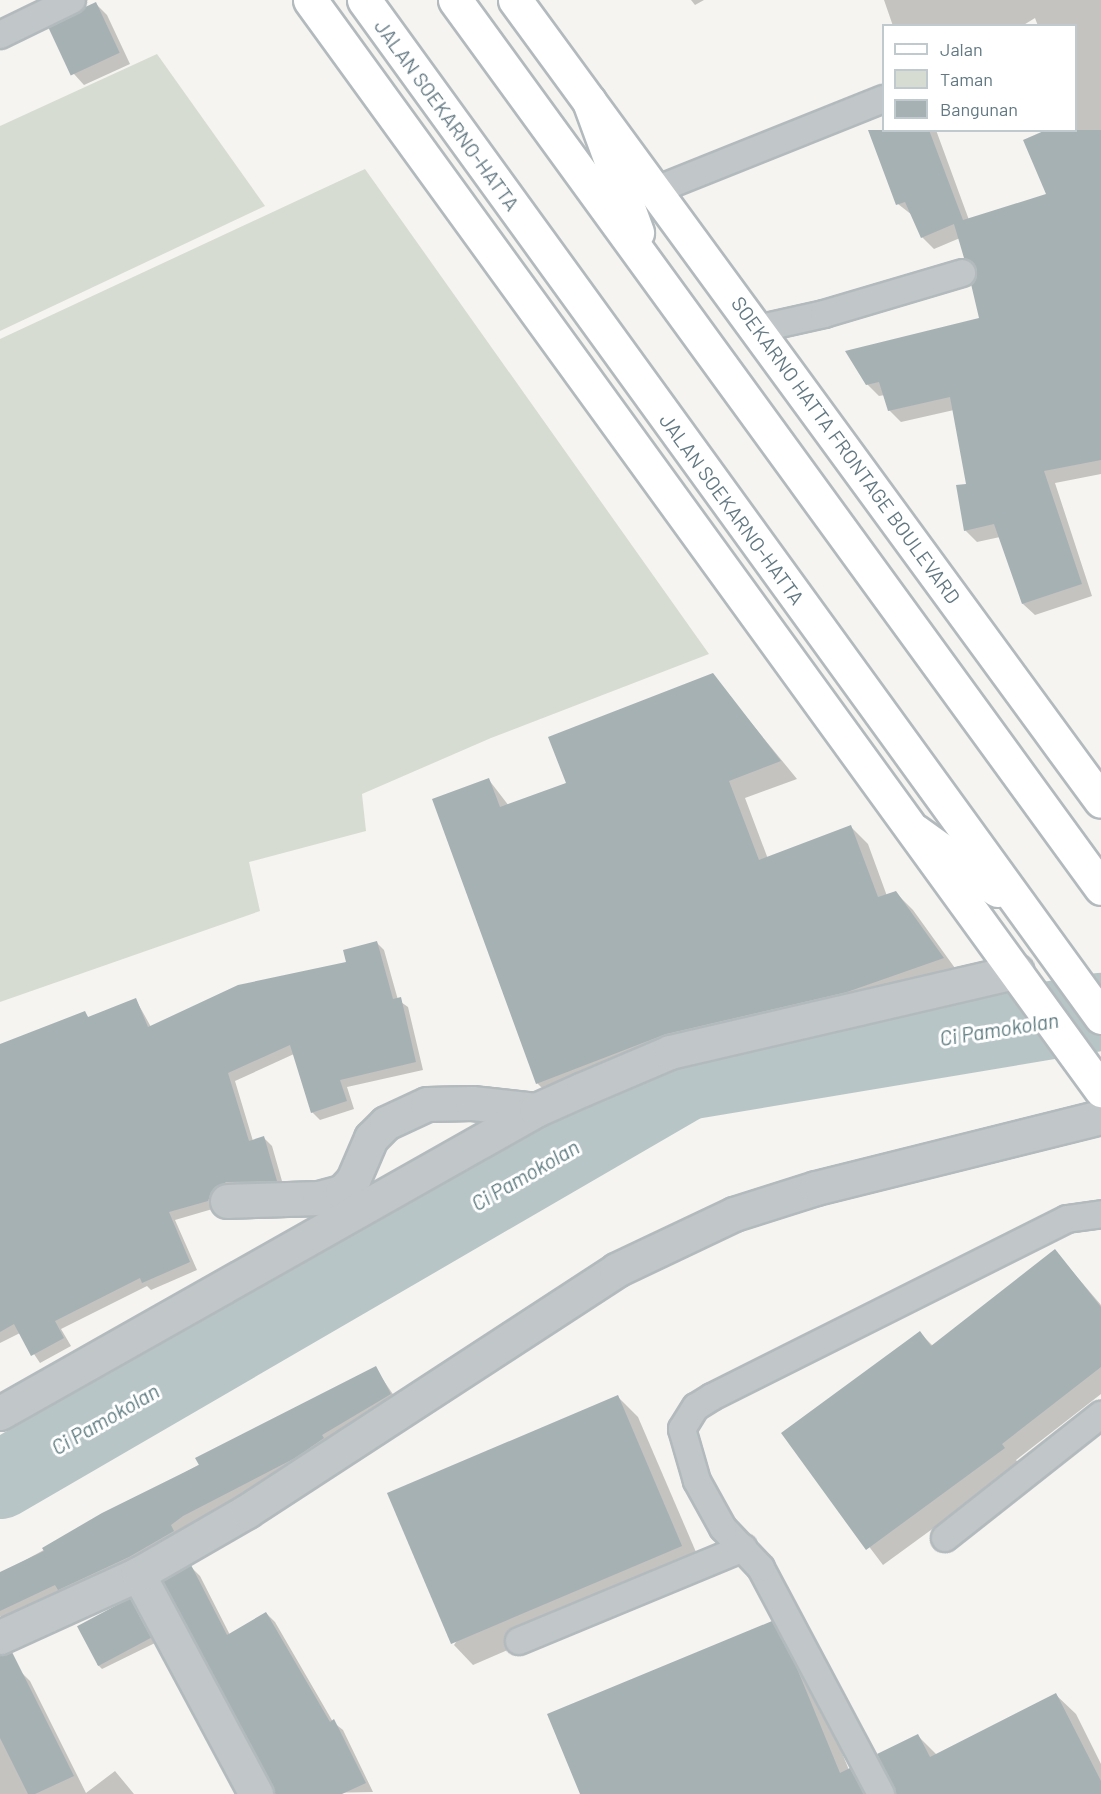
<!DOCTYPE html>
<style>
body{margin:0}
#map{position:relative;width:1101px;height:1794px;overflow:hidden;background:#f5f4f0;font-family:Barlow,sans-serif}
div>[style]{position:absolute}
.green>*{inset:0;background:#d6dcd1}
.shadow>*{inset:0;background:#0003}
.stream>*{height:14px;margin:-7px;padding:0 7px;transform-origin:7px;border-radius:7px;background:#b7c5c7}
.river>*{height:78px;margin:-39px;padding:0 39px;transform-origin:39px;border-radius:39px;background:#b7c5c7}
.building>*{inset:0;background:#a6b1b4;transform-origin:0 0}
.roads{filter:drop-shadow(2px 0 #b3babd) drop-shadow(-2px 0 #b3babd) drop-shadow(0 2px #b3babd) drop-shadow(0 -2px #b3babd)}
.lane>*{height:26px;margin:-13px;padding:0 13px;transform-origin:13px;border-radius:13px;background:#c1c6c8}
.street>*{height:33px;margin:-16.5px;padding:0 16.5px;transform-origin:16.5px;border-radius:16.5px;background:#c1c6c8}
.secondary>*{height:33px;margin:-16.5px;padding:0 16.5px;transform-origin:16.5px;border-radius:16.5px;background:#fff}
.highway>*{height:33px;margin:-16.5px;padding:0 16.5px;transform-origin:16.5px;border-radius:16.5px;background:#fff}
span{translate:-50% -50%;white-space:nowrap;text-align:center;line-height:1.15;-webkit-text-stroke:6px #fff;paint-order:stroke}
.street-label{font-size:20px;color:#627882}
.water-label{font-size:21px;color:#5e7b80;font-style:italic}
.legend{position:absolute;left:882px;top:24px;width:195px;height:108px;box-sizing:border-box;background:#fff;border:2px solid #c0c9cd;margin:0;padding:8px 10px;list-style:none;font-size:18px;color:#627882}
.legend li{display:flex;align-items:center;gap:12px;height:30px}
.legend b{width:30px;border:2px solid #c0c9cd}
</style>
<div id="map">
<div class="green">
<div style="clip-path:polygon(157px 54px,265px 206px,0 331px,0 126px)"></div>
<div style="clip-path:polygon(365px 169px,709px 654px,491px 738px,362px 794px,366px 831px,249px 862px,260px 911px,0 1002px,0 339px)"></div>
</div>
<div class="shadow">
<div style="clip-path:polygon(691px 0,704px 0,695px 5px)"></div>
<div style="clip-path:polygon(884px 0,1101px 0,1101px 474px,1055px 483px,1092px 596px,1035px 615px,1023px 604px,1000px 537px,977px 542px,965px 530px,967px 485px,954px 410px,901px 422px,889px 410px,885px 395px,879px 396px,867px 384px,981px 319px,978px 270px,960px 238px,934px 249px,922px 237px,912px 215px,898px 204px,871px 134px,884px 130px,936px 130px,969px 220px,1048px 195px,1076px 130px,1076px 26px,1038px 26px,1035px 18px,1022px 26px,893px 26px)"></div>
<div style="clip-path:polygon(96px 4px,107px 15px,130px 64px,84px 85px,74px 74px,51px 28px)"></div>
<div style="clip-path:polygon(712px 675px,797px 779px,745px 798px,768px 859px,851px 827px,868px 844px,887px 896px,896px 893px,913px 910px,960px 975px,554px 1100px,537px 1083px,489px 780px,509px 806px,568px 784px)"></div>
<div style="clip-path:polygon(376px 942px,384px 950px,398px 1000px,408px 1007px,423px 1070px,347px 1087px,354px 1109px,320px 1120px,312px 1112px,294px 1054px,235px 1081px,253px 1141px,264px 1138px,272px 1146px,284px 1188px,175px 1220px,197px 1270px,151px 1290px,147px 1286px,61px 1329px,71px 1346px,40px 1363px,20px 1333px,0 1343px,0 1046px,84px 1013px,89px 1018px,136px 1000px,151px 1027px,348px 963px)"></div>
<div style="clip-path:polygon(1055px 1251px,1101px 1305px,1101px 1394px,1016px 1460px,1020px 1465px,883px 1565px,783px 1433px,920px 1333px,933px 1346px)"></div>
<div style="clip-path:polygon(375px 1368px,399px 1403px,182px 1540px,5px 1621px,0 1616px,0 1574px)"></div>
<div style="clip-path:polygon(618px 1397px,638px 1417px,702px 1566px,473px 1665px,454px 1645px)"></div>
<div style="clip-path:polygon(191px 1567px,200px 1576px,230px 1635px,266px 1613px,275px 1622px,333px 1722px,343px 1730px,373px 1792px,274px 1794px,274px 1785px)"></div>
<div style="clip-path:polygon(129px 1600px,155px 1643px,102px 1669px,97px 1664px)"></div>
<div style="clip-path:polygon(772px 1623px,792px 1643px,815px 1687px,849px 1770px,872px 1794px,581px 1794px)"></div>
<div style="clip-path:polygon(21px 1672px,30px 1681px,86px 1793px,115px 1771px,134px 1794px,0 1794px,0 1683px)"></div>
<div style="clip-path:polygon(1056px 1695px,1076px 1714px,1101px 1764px,1101px 1794px,897px 1794px,917px 1735px,937px 1755px)"></div>
</div>
<div class="stream">
<div style="left:0;top:1457px;width:24px;rotate:35deg"></div>
</div>
<div class="river">
<div style="left:0;top:1480px;width:794px;rotate:-30.15deg"></div>
<div style="left:687px;top:1081px;width:420px;rotate:-9.5deg"></div>
</div>
<div class="building">
<div style="left:96px;top:2px;width:56px;height:54px;rotate:65deg"></div>
<div style="clip-path:polygon(868px 130px,929px 130px,963px 220px,1046px 194px,1023px 140px,1046px 130px,1101px 130px,1101px 460px,1044px 471px,1082px 584px,1022px 604px,994px 524px,964px 531px,956px 485px,966px 484px,950px 397px,888px 411px,879px 382px,866px 385px,845px 351px,979px 318px,971px 284px,976px 269px,964px 258px,954px 224px,921px 238px,905px 202px,896px 205px)"></div>
<div style="clip-path:polygon(713px 673px,781px 761px,729px 781px,759px 860px,851px 825px,878px 897px,896px 891px,944px 958px,847px 992px,666px 1034px,536px 1084px,432px 799px,489px 778px,500px 807px,566px 783px,548px 737px)"></div>
<div style="clip-path:polygon(377px 941px,393px 999px,401px 997px,416px 1062px,340px 1080px,347px 1101px,311px 1113px,290px 1045px,228px 1073px,249px 1141px,264px 1136px,277px 1181px,226px 1182px,211px 1192px,208px 1201px,169px 1212px,190px 1262px,142px 1283px,140px 1278px,55px 1321px,64px 1338px,31px 1356px,14px 1324px,0 1332px,0 1044px,85px 1011px,88px 1017px,136px 998px,148px 1027px,238px 985px,346px 962px,343px 950px)"></div>
<div style="clip-path:polygon(1055px 1249px,1101px 1307px,1101px 1367px,1002px 1444px,1005px 1448px,866px 1550px,781px 1433px,920px 1331px,931px 1346px)"></div>
<div style="clip-path:polygon(376px 1366px,391px 1394px,322px 1435px,324px 1438px,295px 1458px,183px 1516px,171px 1525px,174px 1531px,129px 1557px,58px 1590px,55px 1585px,0 1611px,0 1572px,44px 1551px,42px 1548px,102px 1513px,199px 1465px,195px 1458px)"></div>
<div style="left:618px;top:1395px;width:164px;height:251px;rotate:67deg"></div>
<div style="clip-path:polygon(191px 1565px,227px 1635px,266px 1612px,330px 1722px,334px 1719px,366px 1783px,342px 1794px,275px 1794px,163px 1581px)"></div>
<div style="left:130px;top:1598px;width:45px;height:60px;rotate:62deg"></div>
<div style="clip-path:polygon(772px 1621px,796px 1666px,840px 1773px,850px 1768px,864px 1794px,580px 1794px,547px 1714px)"></div>
<div style="clip-path:polygon(12px 1652px,74px 1776px,35px 1794px,28px 1794px,0 1738px,0 1655px)"></div>
<div style="clip-path:polygon(1056px 1693px,1101px 1781px,1101px 1794px,896px 1794px,877px 1754px,918px 1734px,930px 1757px)"></div>
</div>
<div class="roads">
<div class="lane">
<div style="left:0;top:35px;width:80px;rotate:-25.9deg"></div>
<div style="left:656px;top:190px;width:245px;rotate:-21.8deg"></div>
<div style="left:757px;top:329px;width:69px;rotate:-12.6deg"></div>
<div style="left:824px;top:314px;width:144px;rotate:-16.5deg"></div>
<div style="left:945px;top:1538px;width:199px;rotate:-38.3deg"></div>
<div style="left:519px;top:1641px;width:243px;rotate:-22.5deg"></div>
<div style="left:881px;top:1794px;width:256px;rotate:-118deg"></div>
<div style="left:761px;top:1568px;width:55px;rotate:-133.5deg"></div>
<div style="left:723px;top:1528px;width:54px;rotate:-119deg"></div>
<div style="left:697px;top:1481px;width:54px;rotate:-106.1deg"></div>
<div style="left:682px;top:1429px;width:26px;rotate:-58deg"></div>
<div style="left:696px;top:1407px;width:19px;rotate:-32deg"></div>
<div style="left:712px;top:1397px;width:397px;rotate:-26.6deg"></div>
<div style="left:1067px;top:1219px;width:34px;rotate:-8deg"></div>
</div>
<div class="street">
<div style="left:227px;top:1201px;width:92px;rotate:-1.9deg"></div>
<div style="left:319px;top:1198px;width:24px;rotate:-15deg"></div>
<div style="left:342px;top:1192px;width:16px;rotate:-47deg"></div>
<div style="left:353px;top:1180px;width:46px;rotate:-66.8deg"></div>
<div style="left:371px;top:1138px;width:21px;rotate:-45deg"></div>
<div style="left:386px;top:1123px;width:45px;rotate:-24.9deg"></div>
<div style="left:427px;top:1104px;width:45px;rotate:-1.3deg"></div>
<div style="left:472px;top:1103px;width:64px;rotate:6.2deg"></div>
<div style="left:0;top:1413px;width:616px;rotate:-29.48deg"></div>
<div style="left:536px;top:1110px;width:51px;rotate:-24.1deg"></div>
<div style="left:583px;top:1089px;width:95px;rotate:-23deg"></div>
<div style="left:670px;top:1052px;width:356px;rotate:-13.1deg"></div>
<div style="left:138px;top:1574px;width:250px;rotate:61.8deg"></div>
<div style="left:0;top:1637px;width:152px;rotate:-24.5deg"></div>
<div style="left:138px;top:1574px;width:126px;rotate:-30deg"></div>
<div style="left:247px;top:1511px;width:441px;rotate:-33.1deg"></div>
<div style="left:616px;top:1270px;width:131px;rotate:-25.4deg"></div>
<div style="left:734px;top:1214px;width:86px;rotate:-17.6deg"></div>
<div style="left:816px;top:1188px;width:294px;rotate:-14deg"></div>
</div>
<div class="secondary">
<div style="left:310px;top:0;width:1347px;rotate:54.03deg"></div>
<div style="left:515px;top:0;width:992px;rotate:53.81deg"></div>
</div>
<div class="highway">
<div style="left:364px;top:0;width:1256px;rotate:54.07deg"></div>
<div style="left:455px;top:0;width:1098px;rotate:53.96deg"></div>
<div style="left:589px;top:101px;width:140px;rotate:69.9deg"></div>
<div style="left:915px;top:831px;width:101px;rotate:35.7deg"></div>
</div>
</div>
<div class="street-label">
<span style="left:447px;top:115px;rotate:54deg">JALAN SOEKARNO-HATTA</span>
<span style="left:846px;top:450px;rotate:54deg">SOEKARNO HATTA FRONTAGE BOULEVARD</span>
<span style="left:732px;top:509px;rotate:54deg">JALAN SOEKARNO-HATTA</span>
</div>
<div class="water-label">
<span style="left:999px;top:1029px;rotate:-9deg">Ci Pamokolan</span>
<span style="left:525px;top:1175px;rotate:-30deg">Ci Pamokolan</span>
<span style="left:105px;top:1419px;rotate:-30deg">Ci Pamokolan</span>
</div>
<ul class="legend">
<li><b style="height:8px;background:#fff"></b>Jalan</li>
<li><b style="height:16px;background:#d6dcd1"></b>Taman</li>
<li><b style="height:16px;background:#a6b1b4"></b>Bangunan</li>
</ul>
</div>
